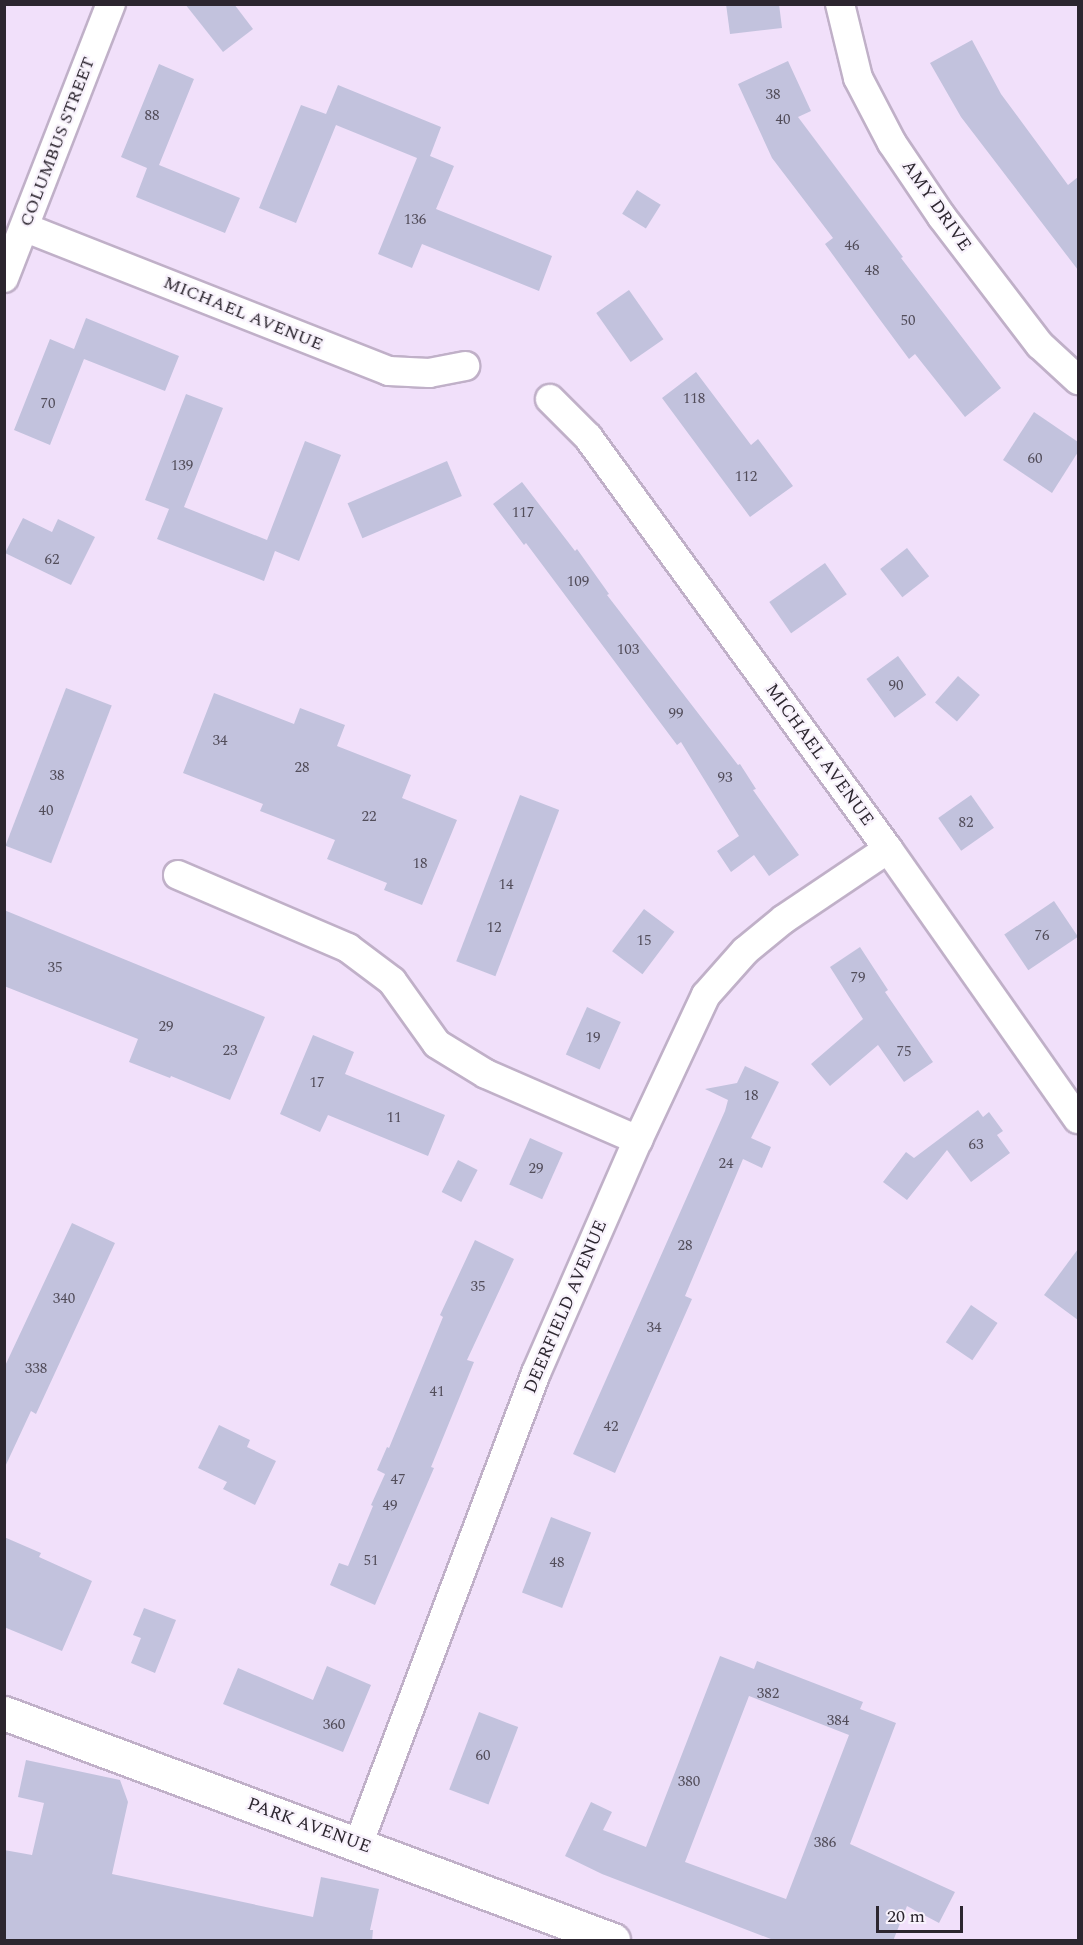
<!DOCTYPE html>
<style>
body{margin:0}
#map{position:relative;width:1083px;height:1945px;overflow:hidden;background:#f1e0fa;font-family:Spectral,serif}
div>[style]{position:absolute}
.building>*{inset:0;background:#c2c2dd;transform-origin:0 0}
.roads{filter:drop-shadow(2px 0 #c0b0c8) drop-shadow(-2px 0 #c0b0c8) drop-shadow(0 2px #c0b0c8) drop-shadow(0 -2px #c0b0c8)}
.minor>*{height:28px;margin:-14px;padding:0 14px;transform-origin:14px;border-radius:14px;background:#fff}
.tertiary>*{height:33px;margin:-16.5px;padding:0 16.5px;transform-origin:16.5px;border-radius:16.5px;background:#fff}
span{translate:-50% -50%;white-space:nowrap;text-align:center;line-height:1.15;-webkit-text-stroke:4.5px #f8f2fc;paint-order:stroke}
.number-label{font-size:15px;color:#524d5a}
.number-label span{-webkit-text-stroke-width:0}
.street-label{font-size:18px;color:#2c262f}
.frame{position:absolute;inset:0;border:6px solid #2c262f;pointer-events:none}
.scale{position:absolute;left:876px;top:1906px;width:87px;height:27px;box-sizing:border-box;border:3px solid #2c262f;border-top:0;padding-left:8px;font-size:18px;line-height:21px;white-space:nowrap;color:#2c262f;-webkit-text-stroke:4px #f8f2fc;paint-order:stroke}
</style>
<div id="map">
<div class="building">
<div style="clip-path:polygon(185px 4px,234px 4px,253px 29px,223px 52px)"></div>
<div style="clip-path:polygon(726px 4px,779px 4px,782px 28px,730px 34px)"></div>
<div style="clip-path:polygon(972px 40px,1001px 94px,1068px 185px,1078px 177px,1078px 270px,961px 117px,930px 63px)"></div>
<div style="clip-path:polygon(788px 61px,811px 111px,798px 117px,903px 257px,901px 258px,1001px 388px,965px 417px,915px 354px,909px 359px,875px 313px,825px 244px,833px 238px,772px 158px,738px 84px)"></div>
<div style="clip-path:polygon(159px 64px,194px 79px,159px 165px,240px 198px,225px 233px,136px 197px,147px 168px,121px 157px)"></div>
<div style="clip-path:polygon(338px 85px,441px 127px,430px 156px,454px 166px,436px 209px,552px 256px,539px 291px,422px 244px,412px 268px,378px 254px,417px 158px,336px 125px,296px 223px,259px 208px,301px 105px,326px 114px)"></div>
<div style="left:637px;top:190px;width:28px;height:28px;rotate:32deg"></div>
<div style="left:629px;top:290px;width:60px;height:40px;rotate:55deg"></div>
<div style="clip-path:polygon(86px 318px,179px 356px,165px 391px,84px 359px,50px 445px,14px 430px,50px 339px,74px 349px)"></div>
<div style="clip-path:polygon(696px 372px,751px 445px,758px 439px,793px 486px,750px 517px,662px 398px)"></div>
<div style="clip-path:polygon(186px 394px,223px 408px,184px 507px,267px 540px,305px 441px,341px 455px,299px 561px,275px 551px,264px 581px,157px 539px,169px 509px,145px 500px)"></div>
<div style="clip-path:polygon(1034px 412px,1078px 442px,1078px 452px,1052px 493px,1003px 460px)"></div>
<div style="left:447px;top:461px;width:38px;height:108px;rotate:67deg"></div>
<div style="clip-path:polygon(522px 482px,575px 551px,577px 549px,609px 594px,607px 595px,738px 765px,740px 764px,756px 789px,753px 790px,799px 855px,769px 876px,754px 855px,731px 872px,717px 851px,739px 836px,681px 742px,677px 745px,526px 543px,524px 545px,493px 504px)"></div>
<div style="clip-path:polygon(23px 518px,52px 532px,58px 519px,95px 537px,71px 585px,5px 553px)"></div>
<div style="left:907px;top:548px;width:36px;height:34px;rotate:52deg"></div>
<div style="left:825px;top:563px;width:38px;height:68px;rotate:55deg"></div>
<div style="left:898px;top:656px;width:48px;height:39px;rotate:54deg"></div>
<div style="left:958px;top:676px;width:29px;height:35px;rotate:41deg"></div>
<div style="left:66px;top:688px;width:49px;height:169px;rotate:21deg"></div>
<div style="clip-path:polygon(214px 693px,294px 724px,300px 708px,345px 725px,337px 746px,411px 775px,402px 798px,457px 820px,422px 905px,384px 890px,387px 883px,327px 859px,335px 840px,260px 811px,263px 804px,183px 773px)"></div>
<div style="left:520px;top:795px;width:42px;height:178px;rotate:21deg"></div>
<div style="left:971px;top:795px;width:40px;height:40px;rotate:55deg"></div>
<div style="left:1054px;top:901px;width:43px;height:60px;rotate:56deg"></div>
<div style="left:644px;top:909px;width:38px;height:53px;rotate:37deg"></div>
<div style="clip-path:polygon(4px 910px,265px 1017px,230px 1100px,171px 1076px,170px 1078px,129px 1062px,138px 1039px,4px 986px)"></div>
<div style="clip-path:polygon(860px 947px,888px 990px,885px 992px,933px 1062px,904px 1082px,878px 1045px,830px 1086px,811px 1064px,863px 1019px,830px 967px)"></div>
<div style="left:587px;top:1007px;width:37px;height:52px;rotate:24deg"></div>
<div style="clip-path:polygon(313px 1035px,354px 1052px,345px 1074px,445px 1115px,428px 1156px,328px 1115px,320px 1132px,280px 1114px)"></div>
<div style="clip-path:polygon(745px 1066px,779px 1082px,751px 1138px,771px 1147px,762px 1168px,743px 1159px,685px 1296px,692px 1299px,615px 1473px,573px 1454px,725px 1111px,728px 1100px,705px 1089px,737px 1083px)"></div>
<div style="clip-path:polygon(978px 1110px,983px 1117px,989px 1112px,1003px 1131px,997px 1135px,1010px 1153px,971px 1182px,947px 1150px,907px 1200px,883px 1182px,906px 1152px,914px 1158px)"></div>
<div style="left:530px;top:1138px;width:36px;height:51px;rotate:24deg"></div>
<div style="left:458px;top:1160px;width:22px;height:36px;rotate:27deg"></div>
<div style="clip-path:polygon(72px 1223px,115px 1243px,36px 1414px,31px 1411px,4px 1469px,4px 1368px)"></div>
<div style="clip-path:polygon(475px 1240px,514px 1259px,467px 1360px,474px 1362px,431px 1467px,434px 1468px,375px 1605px,330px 1585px,339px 1563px,348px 1566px,373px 1506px,371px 1505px,385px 1474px,377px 1470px,387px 1447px,389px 1448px,443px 1317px,440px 1315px)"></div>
<div style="clip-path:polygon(1078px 1249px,1078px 1320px,1044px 1295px)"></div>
<div style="left:971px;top:1305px;width:32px;height:45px;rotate:34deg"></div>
<div style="clip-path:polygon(219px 1425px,250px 1440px,247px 1447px,276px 1461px,255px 1505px,223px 1489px,227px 1482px,198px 1468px)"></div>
<div style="left:551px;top:1517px;width:43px;height:81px;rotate:21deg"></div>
<div style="clip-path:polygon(4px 1537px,41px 1553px,39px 1557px,92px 1581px,62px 1651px,4px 1627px)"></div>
<div style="clip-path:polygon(144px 1608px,176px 1620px,155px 1673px,131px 1663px,141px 1638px,133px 1635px)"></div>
<div style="clip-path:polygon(evenodd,720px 1656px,754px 1669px,757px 1661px,863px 1702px,860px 1709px,896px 1723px,850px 1844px,955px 1892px,939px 1923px,907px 1906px,893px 1941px,776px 1941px,602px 1874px,565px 1856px,591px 1802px,612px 1812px,603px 1830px,646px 1847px,720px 1656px,749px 1696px,849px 1735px,786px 1899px,685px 1862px,749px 1696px)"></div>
<div style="clip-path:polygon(327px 1666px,371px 1685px,343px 1752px,223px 1704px,238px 1668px,313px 1700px)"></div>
<div style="left:479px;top:1712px;width:42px;height:83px;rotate:21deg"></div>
<div style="clip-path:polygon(26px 1760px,120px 1780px,128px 1802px,112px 1874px,313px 1917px,321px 1877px,379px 1889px,370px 1930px,373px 1930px,372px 1941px,4px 1941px,4px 1850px,32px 1855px,44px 1803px,18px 1797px)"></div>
</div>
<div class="roads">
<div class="minor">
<div style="left:840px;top:4px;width:76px;rotate:76.3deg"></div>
<div style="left:858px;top:78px;width:73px;rotate:62.4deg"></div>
<div style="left:892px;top:143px;width:89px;rotate:56deg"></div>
<div style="left:942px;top:217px;width:161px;rotate:52.6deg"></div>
<div style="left:1040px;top:345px;width:52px;rotate:42.6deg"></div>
<div style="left:26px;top:228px;width:390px;rotate:21.5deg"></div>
<div style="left:389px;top:371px;width:40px;rotate:2.9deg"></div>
<div style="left:429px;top:373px;width:37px;rotate:-11deg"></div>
<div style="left:4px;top:278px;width:294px;rotate:-68.7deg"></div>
<div style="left:550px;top:399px;width:54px;rotate:45deg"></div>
<div style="left:588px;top:437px;width:510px;rotate:53.94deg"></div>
<div style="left:888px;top:849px;width:330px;rotate:54.9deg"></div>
<div style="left:178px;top:875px;width:185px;rotate:23.2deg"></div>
<div style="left:348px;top:948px;width:55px;rotate:36.9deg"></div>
<div style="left:392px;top:981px;width:77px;rotate:54.5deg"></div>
<div style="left:437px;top:1044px;width:57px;rotate:31.5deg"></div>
<div style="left:486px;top:1074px;width:166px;rotate:23.5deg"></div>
<div style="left:358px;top:1845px;width:504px;rotate:-69.34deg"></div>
<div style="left:536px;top:1373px;width:254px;rotate:-66.4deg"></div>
<div style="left:638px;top:1140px;width:160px;rotate:-64.9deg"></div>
<div style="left:706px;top:995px;width:59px;rotate:-48.4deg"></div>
<div style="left:745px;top:951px;width:50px;rotate:-39.4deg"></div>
<div style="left:784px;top:919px;width:125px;rotate:-33.9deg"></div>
</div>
<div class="tertiary">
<div style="left:4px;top:1713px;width:650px;rotate:20.44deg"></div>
</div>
</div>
<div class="number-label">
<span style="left:773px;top:95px">38</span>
<span style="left:152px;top:116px">88</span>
<span style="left:783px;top:120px">40</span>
<span style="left:415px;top:220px">136</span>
<span style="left:852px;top:246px">46</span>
<span style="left:872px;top:271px">48</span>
<span style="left:908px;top:321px">50</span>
<span style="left:694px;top:399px">118</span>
<span style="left:48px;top:404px">70</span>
<span style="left:1035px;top:459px">60</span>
<span style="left:182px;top:466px">139</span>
<span style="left:746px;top:477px">112</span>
<span style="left:523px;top:513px">117</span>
<span style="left:52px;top:560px">62</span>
<span style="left:578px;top:582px">109</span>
<span style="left:628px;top:650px">103</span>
<span style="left:896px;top:686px">90</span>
<span style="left:676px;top:714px">99</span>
<span style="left:220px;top:741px">34</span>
<span style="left:302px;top:768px">28</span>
<span style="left:57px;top:776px">38</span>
<span style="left:725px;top:778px">93</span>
<span style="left:46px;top:811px">40</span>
<span style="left:369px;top:817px">22</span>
<span style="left:966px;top:823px">82</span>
<span style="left:420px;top:864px">18</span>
<span style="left:506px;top:885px">14</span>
<span style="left:494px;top:928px">12</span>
<span style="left:1042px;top:936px">76</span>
<span style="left:644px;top:941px">15</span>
<span style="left:55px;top:968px">35</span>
<span style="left:858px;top:978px">79</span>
<span style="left:166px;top:1027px">29</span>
<span style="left:593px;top:1038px">19</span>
<span style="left:230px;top:1051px">23</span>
<span style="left:904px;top:1052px">75</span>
<span style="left:317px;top:1083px">17</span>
<span style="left:751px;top:1096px">18</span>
<span style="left:394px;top:1118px">11</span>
<span style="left:976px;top:1145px">63</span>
<span style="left:726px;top:1164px">24</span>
<span style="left:536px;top:1169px">29</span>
<span style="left:685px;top:1246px">28</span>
<span style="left:478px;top:1287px">35</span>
<span style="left:64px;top:1299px">340</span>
<span style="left:654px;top:1328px">34</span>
<span style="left:36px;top:1369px">338</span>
<span style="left:437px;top:1392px">41</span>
<span style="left:611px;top:1427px">42</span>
<span style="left:398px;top:1480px">47</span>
<span style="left:390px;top:1506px">49</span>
<span style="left:371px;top:1561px">51</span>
<span style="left:557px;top:1563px">48</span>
<span style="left:768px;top:1694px">382</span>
<span style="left:838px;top:1721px">384</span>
<span style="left:334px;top:1725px">360</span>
<span style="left:483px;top:1756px">60</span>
<span style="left:689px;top:1782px">380</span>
<span style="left:825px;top:1843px">386</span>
</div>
<div class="street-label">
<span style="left:58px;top:142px;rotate:-69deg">COLUMBUS STREET</span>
<span style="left:936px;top:206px;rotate:55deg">AMY DRIVE</span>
<span style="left:243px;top:314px;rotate:22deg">MICHAEL AVENUE</span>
<span style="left:819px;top:755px;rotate:54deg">MICHAEL AVENUE</span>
<span style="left:566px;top:1307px;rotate:-67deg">DEERFIELD AVENUE</span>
<span style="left:309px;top:1826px;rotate:20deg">PARK AVENUE</span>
</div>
<div class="frame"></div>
<div class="scale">20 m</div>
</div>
